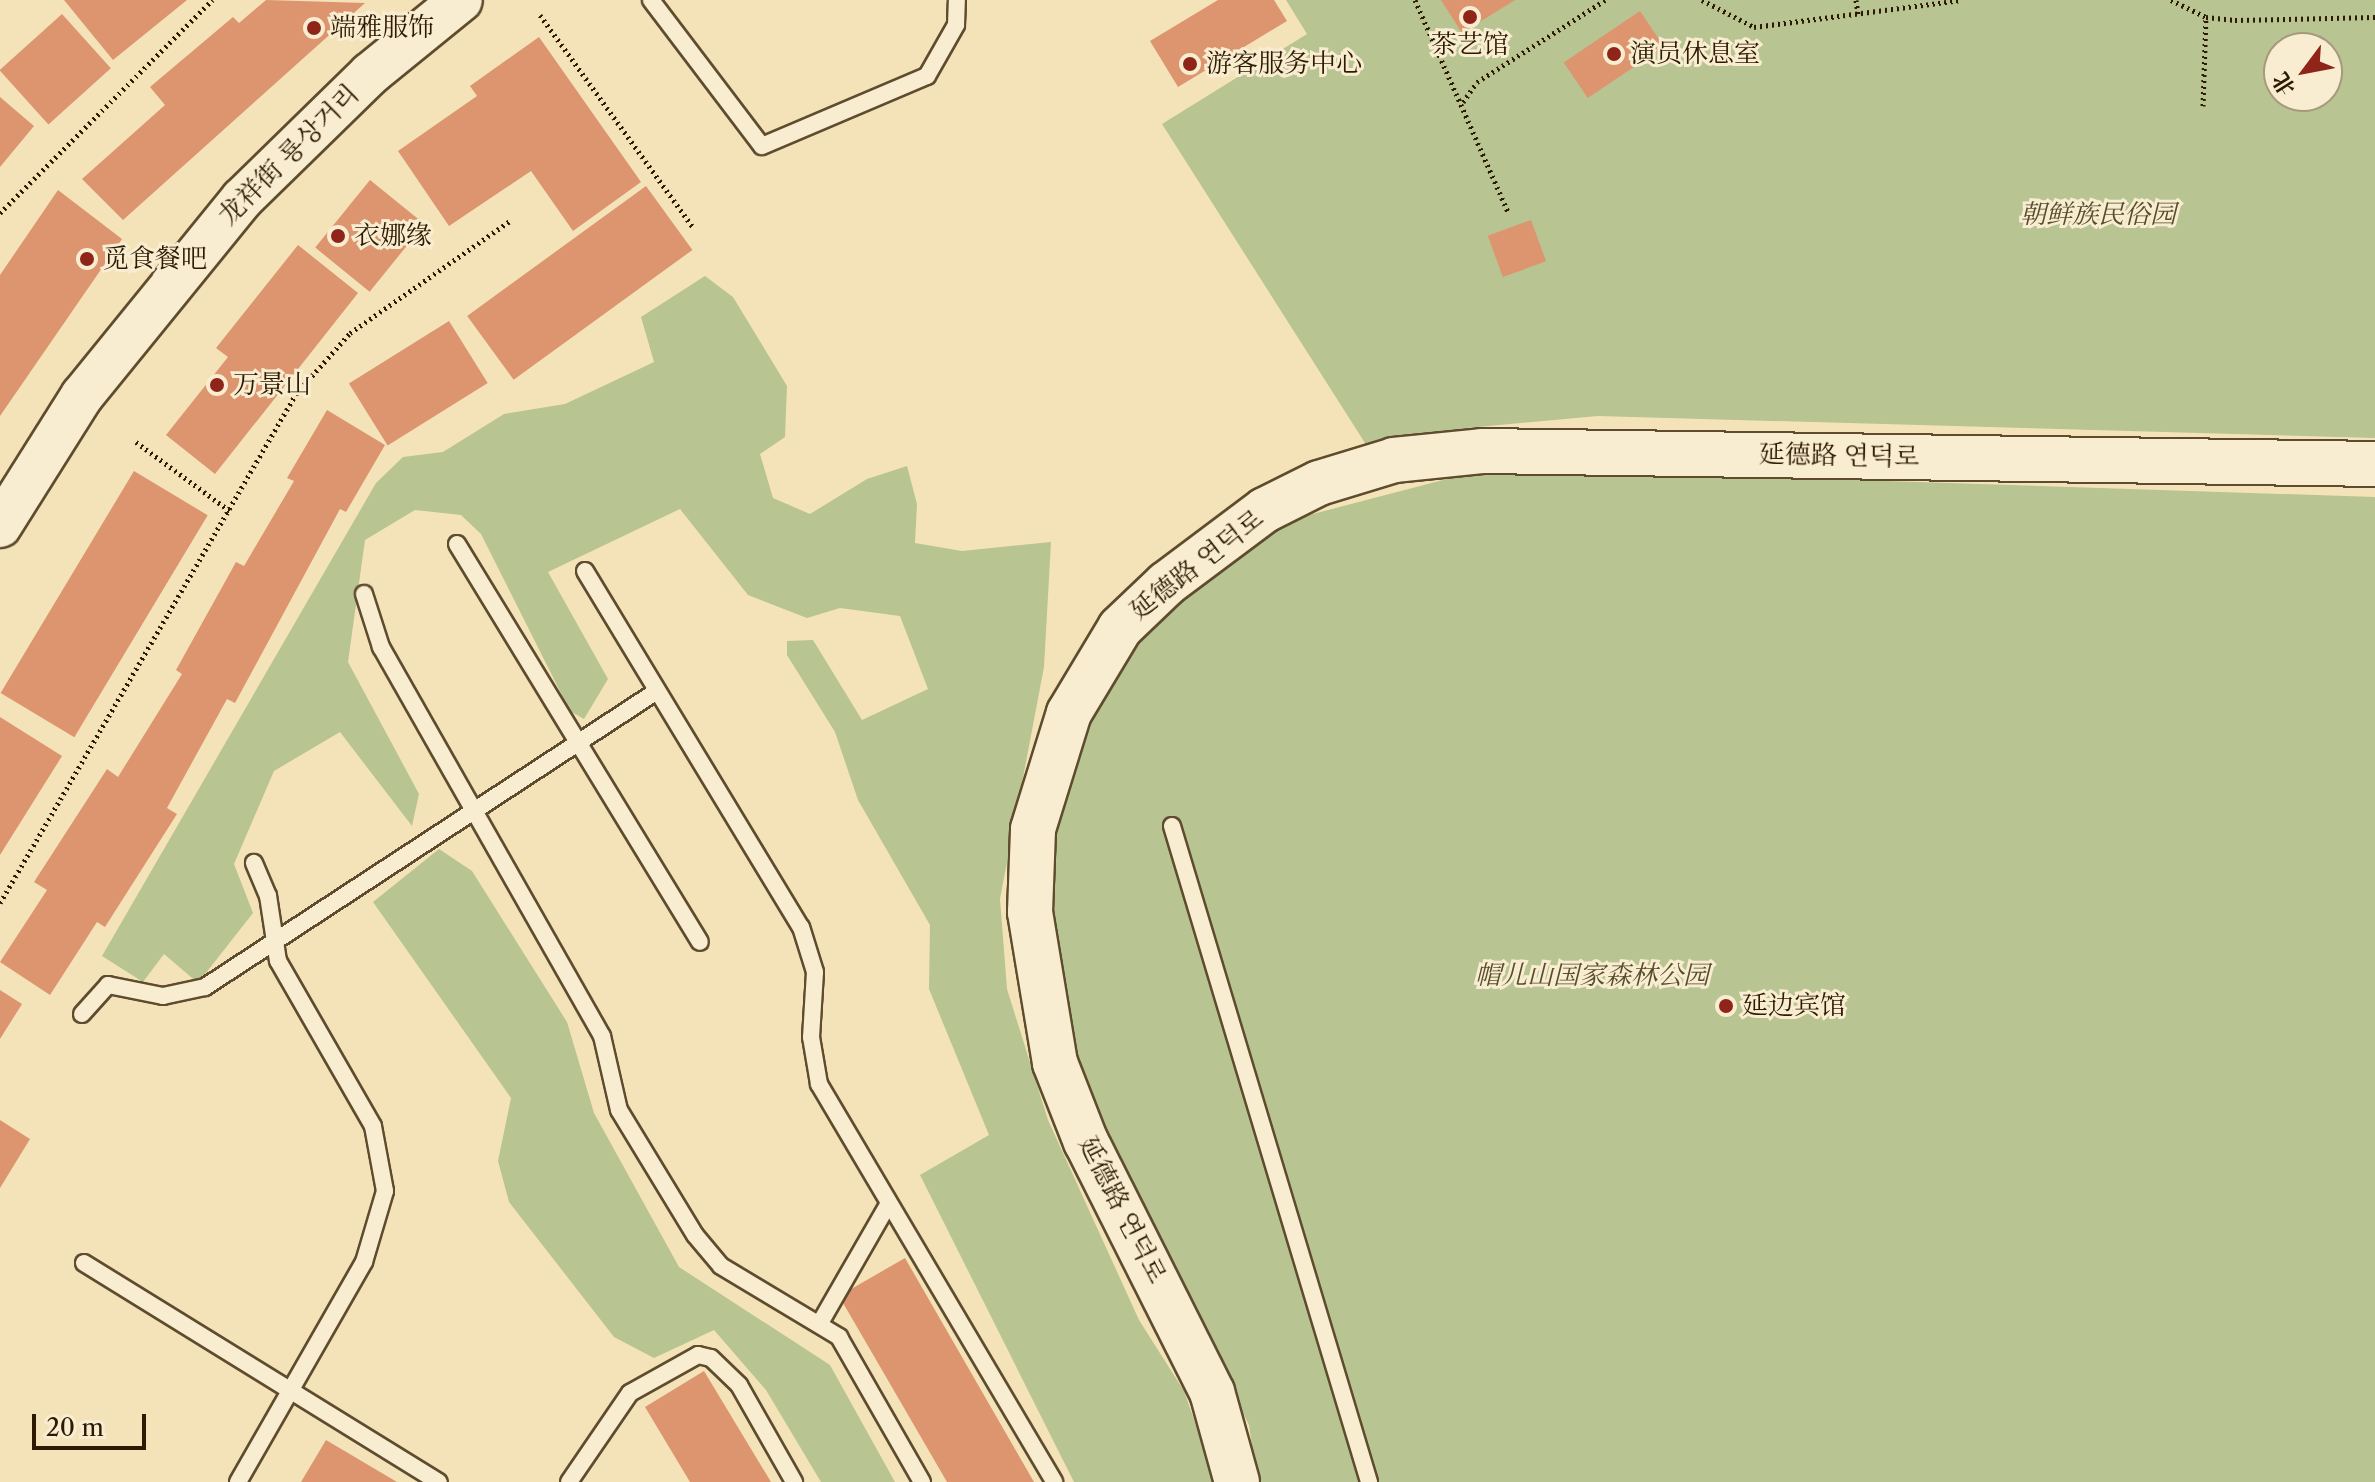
<!DOCTYPE html>
<meta charset="utf-8">
<style>
body{margin:0}
#map{position:relative;width:2375px;height:1482px;overflow:hidden;background:#f4e3b8;font-family:"Libre Caslon Text","Noto Serif SC","Noto Serif KR",serif}
div>[style]{position:absolute}
.green>*{inset:0;background:#b8c491}
.building>*{inset:0;background:#dc956e;transform-origin:0 0}
.path>*{height:5px;margin-top:-2.5px;transform-origin:0;background:repeating-linear-gradient(90deg,#2d1a00 0 2px,transparent 0 6px)}
.roads{filter:drop-shadow(2px 0 #5f4c2e) drop-shadow(-2px 0 #5f4c2e) drop-shadow(0 2px #5f4c2e) drop-shadow(0 -2px #5f4c2e)}
.service>*{height:16px;margin:-8px;padding:0 8px;transform-origin:8px;border-radius:8px;background:#f8edd1}
.tertiary>*{height:42px;margin:-21px;padding:0 21px;transform-origin:21px;border-radius:21px;background:#f8edd1}
.secondary>*{height:44px;margin:-22px;padding:0 22px;transform-origin:22px;border-radius:22px;background:#f8edd1}
.dots>*{width:22px;height:22px;translate:-50% -50%;box-sizing:border-box;border:4px solid #f8edd1;border-radius:50%}
span{translate:-50% -50%;white-space:nowrap;text-align:center;line-height:1.15;-webkit-text-stroke:6px #f8edd1;paint-order:stroke}
.poi-label{font-size:26px;color:#2d1a00}
.left{translate:0 -50%;text-align:left}
.street-label{font-size:26px;color:#2d1a00}
.park-label{font-size:26px;color:#574d2c;font-style:italic}
.north{position:absolute;left:2263px;top:32px;width:80px;height:80px;box-sizing:border-box;background:#f8edd1;border:2px solid #a7997d;border-radius:50%;rotate:238deg;font-size:22px;font-weight:700;line-height:32px;text-align:center;color:#2d1a00}
.north::after{content:'';display:block;margin:auto;width:28px;height:36px;background:#8f2418;clip-path:polygon(50% 0,100% 100%,50% 72%,0 100%)}
.scale{position:absolute;left:32px;top:1414px;width:114px;height:36px;box-sizing:border-box;border:4px solid #2d1a00;border-top:0;padding-left:10px;font-size:24px;line-height:28px;white-space:nowrap;color:#2d1a00;-webkit-text-stroke:6px #f8edd1;paint-order:stroke}
</style>
<div id="map">
<div class="green">
<div style="clip-path:polygon(evenodd,1286px 0,2375px 0,2375px 438px,1598px 416px,1467px 428px,1372px 454px,1162px 124px,1307px 34px,1286px 0,2279px 48px,2327px 48px,2327px 96px,2279px 96px,2279px 48px)"></div>
<div style="clip-path:polygon(705px 276px,733px 297px,787px 386px,785px 437px,760px 454px,773px 498px,810px 514px,867px 479px,907px 466px,917px 504px,915px 543px,962px 551px,1051px 542px,1044px 667px,1000px 899px,1007px 989px,1048px 1120px,1139px 1320px,1184px 1391px,1216px 1482px,1074px 1482px,920px 1175px,989px 1135px,929px 989px,930px 925px,858px 800px,835px 732px,787px 655px,787px 641px,813px 640px,862px 720px,928px 689px,900px 616px,840px 608px,807px 618px,748px 595px,680px 509px,548px 572px,608px 679px,584px 719px,570px 711px,481px 534px,461px 515px,415px 510px,365px 540px,348px 662px,419px 794px,412px 826px,340px 732px,274px 771px,234px 864px,253px 913px,198px 983px,164px 954px,143px 982px,102px 956px,376px 483px,403px 457px,443px 452px,504px 414px,565px 404px,654px 362px,641px 317px)"></div>
<div style="clip-path:polygon(1489px 468px,2375px 497px,2375px 1482px,1257px 1482px,1249px 1425px,1107px 1138px,1070px 1033px,1049px 893px,1058px 771px,1120px 647px,1183px 580px,1286px 521px)"></div>
<div style="clip-path:polygon(439px 849px,472px 871px,567px 1022px,594px 1113px,679px 1267px,830px 1365px,895px 1482px,821px 1482px,766px 1390px,714px 1330px,654px 1358px,614px 1337px,509px 1202px,498px 1161px,511px 1098px,373px 902px)"></div>
</div>
<div class="building">
<div style="clip-path:polygon(64px 0,187px 0,113px 60px)"></div>
<div style="clip-path:polygon(266px 0,365px 3px,123px 220px,82px 179px,165px 105px,150px 87px,233px 17px,239px 23px)"></div>
<div style="clip-path:polygon(1218px 0,1274px 0,1287px 21px,1178px 87px,1150px 41px)"></div>
<div style="clip-path:polygon(1441px 0,1515px 0,1462px 33px)"></div>
<div style="left:1640px;top:11px;width:43px;height:92px;rotate:56deg"></div>
<div style="left:62px;top:14px;width:73px;height:84px;rotate:48deg"></div>
<div style="clip-path:polygon(539px 37px,641px 182px,573px 231px,531px 171px,449px 226px,398px 151px,477px 96px,470px 86px)"></div>
<div style="clip-path:polygon(0 97px,34px 126px,0 167px)"></div>
<div style="left:370px;top:180px;width:70px;height:87px;rotate:39deg"></div>
<div style="left:646px;top:186px;width:79px;height:221px;rotate:54deg"></div>
<div style="clip-path:polygon(58px 190px,122px 239px,0 416px,0 275px)"></div>
<div style="left:1531px;top:220px;width:44px;height:46px;rotate:70deg"></div>
<div style="clip-path:polygon(298px 245px,358px 293px,215px 474px,166px 435px,228px 357px,216px 348px)"></div>
<div style="left:449px;top:321px;width:73px;height:118px;rotate:58deg"></div>
<div style="clip-path:polygon(327px 410px,385px 445px,346px 512px,340px 509px,235px 703px,227px 699px,167px 808px,177px 814px,105px 927px,97px 922px,50px 995px,0 962px,47px 890px,34px 882px,107px 769px,118px 777px,182px 674px,176px 670px,236px 562px,244px 566px,294px 481px,287px 478px)"></div>
<div style="left:134px;top:471px;width:86px;height:259px;rotate:31deg"></div>
<div style="clip-path:polygon(0 717px,62px 756px,0 855px)"></div>
<div style="clip-path:polygon(0 990px,22px 1004px,0 1039px)"></div>
<div style="clip-path:polygon(0 1120px,30px 1139px,0 1188px)"></div>
<div style="clip-path:polygon(905px 1258px,1034px 1482px,947px 1482px,839px 1296px)"></div>
<div style="clip-path:polygon(704px 1371px,771px 1482px,690px 1482px,645px 1407px)"></div>
<div style="clip-path:polygon(326px 1440px,397px 1482px,301px 1482px)"></div>
</div>
<div class="path">
<div style="left:1415px;top:0;width:232px;rotate:66.3deg"></div>
<div style="left:1702px;top:0;width:59px;rotate:27.4deg"></div>
<div style="left:1754px;top:27px;width:209px;rotate:-7.4deg"></div>
<div style="left:1856px;top:0;width:15px;rotate:82deg"></div>
<div style="left:2171px;top:0;width:39px;rotate:26deg"></div>
<div style="left:2206px;top:17px;width:29px;rotate:6deg"></div>
<div style="left:2235px;top:20px;width:140px;rotate:-1.2deg"></div>
<div style="left:540px;top:15px;width:261px;rotate:54.2deg"></div>
<div style="left:1463px;top:102px;width:24px;rotate:-55deg"></div>
<div style="left:1477px;top:82px;width:152px;rotate:-32.6deg"></div>
<div style="left:2203px;top:106px;width:89px;rotate:-88.1deg"></div>
<div style="left:0;top:213px;width:301px;rotate:-45.1deg"></div>
<div style="left:136px;top:442px;width:117px;rotate:36.3deg"></div>
<div style="left:0;top:903px;width:589px;rotate:-59.82deg"></div>
<div style="left:296px;top:394px;width:81px;rotate:-48.5deg"></div>
<div style="left:350px;top:333px;width:195px;rotate:-35deg"></div>
</div>
<div class="roads">
<div class="service">
<div style="left:651px;top:0;width:183px;rotate:52.8deg"></div>
<div style="left:762px;top:146px;width:179px;rotate:-23deg"></div>
<div style="left:927px;top:76px;width:59px;rotate:-60.4deg"></div>
<div style="left:956px;top:25px;width:25px;rotate:-88deg"></div>
<div style="left:457px;top:544px;width:466px;rotate:58.6deg"></div>
<div style="left:585px;top:571px;width:416px;rotate:58.8deg"></div>
<div style="left:801px;top:927px;width:47px;rotate:72.7deg"></div>
<div style="left:815px;top:972px;width:65px;rotate:93.5deg"></div>
<div style="left:811px;top:1037px;width:48px;rotate:80.3deg"></div>
<div style="left:819px;top:1084px;width:462px;rotate:59.4deg"></div>
<div style="left:364px;top:594px;width:56px;rotate:72.2deg"></div>
<div style="left:381px;top:647px;width:447px;rotate:60.4deg"></div>
<div style="left:602px;top:1036px;width:76px;rotate:77.1deg"></div>
<div style="left:619px;top:1110px;width:146px;rotate:58.7deg"></div>
<div style="left:695px;top:1235px;width:40px;rotate:50deg"></div>
<div style="left:721px;top:1266px;width:138px;rotate:31deg"></div>
<div style="left:839px;top:1337px;width:167px;rotate:60.2deg"></div>
<div style="left:1172px;top:826px;width:685px;rotate:73.28deg"></div>
<div style="left:82px;top:1014px;width:39px;rotate:-48deg"></div>
<div style="left:108px;top:985px;width:56px;rotate:11.3deg"></div>
<div style="left:163px;top:996px;width:43px;rotate:-12.1deg"></div>
<div style="left:205px;top:987px;width:540px;rotate:-33.22deg"></div>
<div style="left:84px;top:1263px;width:417px;rotate:31.7deg"></div>
<div style="left:820px;top:1323px;width:138px;rotate:-60.1deg"></div>
<div style="left:238px;top:1482px;width:254px;rotate:-60.2deg"></div>
<div style="left:364px;top:1262px;width:74px;rotate:-73.5deg"></div>
<div style="left:385px;top:1191px;width:66px;rotate:-100.5deg"></div>
<div style="left:373px;top:1126px;width:190px;rotate:-119.9deg"></div>
<div style="left:278px;top:961px;width:66px;rotate:-98.7deg"></div>
<div style="left:268px;top:896px;width:36px;rotate:-113deg"></div>
<div style="left:569px;top:1482px;width:108px;rotate:-55.6deg"></div>
<div style="left:630px;top:1393px;width:78px;rotate:-29.2deg"></div>
<div style="left:698px;top:1355px;width:13px;rotate:13deg"></div>
<div style="left:711px;top:1358px;width:39px;rotate:44deg"></div>
<div style="left:739px;top:1385px;width:112px;rotate:60.4deg"></div>
</div>
<div class="tertiary">
<div style="left:0;top:526px;width:154px;rotate:-57.8deg"></div>
<div style="left:82px;top:396px;width:254px;rotate:-50.9deg"></div>
<div style="left:242px;top:199px;width:179px;rotate:-44.3deg"></div>
<div style="left:370px;top:74px;width:117px;rotate:-39.1deg"></div>
</div>
<div class="secondary">
<div style="left:1237px;top:1482px;width:93px;rotate:-105.5deg"></div>
<div style="left:1212px;top:1392px;width:280px;rotate:-116.7deg"></div>
<div style="left:1086px;top:1142px;width:85px;rotate:-111.4deg"></div>
<div style="left:1055px;top:1063px;width:153px;rotate:-99.4deg"></div>
<div style="left:1030px;top:912px;width:83px;rotate:-87.9deg"></div>
<div style="left:1033px;top:829px;width:121px;rotate:-72.8deg"></div>
<div style="left:1069px;top:713px;width:99px;rotate:-59deg"></div>
<div style="left:1120px;top:628px;width:64px;rotate:-43.7deg"></div>
<div style="left:1166px;top:584px;width:124px;rotate:-36.8deg"></div>
<div style="left:1265px;top:510px;width:60px;rotate:-26.6deg"></div>
<div style="left:1319px;top:483px;width:78px;rotate:-17deg"></div>
<div style="left:1394px;top:460px;width:88px;rotate:-5.8deg"></div>
<div style="left:1482px;top:451px;width:893px;rotate:0.83deg"></div>
</div>
</div>
<div class="dots">
<div style="left:1470px;top:17px;background:#8f2418"></div>
<div style="left:314px;top:28px;background:#8f2418"></div>
<div style="left:1614px;top:54px;background:#8f2418"></div>
<div style="left:1190px;top:64px;background:#8f2418"></div>
<div style="left:338px;top:236px;background:#8f2418"></div>
<div style="left:87px;top:259px;background:#8f2418"></div>
<div style="left:217px;top:385px;background:#8f2418"></div>
<div style="left:1726px;top:1006px;background:#8f2418"></div>
</div>
<div class="poi-label">
<span class="left" style="left:330px;top:28px">端雅服饰</span>
<span style="left:1470px;top:45px">茶艺馆</span>
<span class="left" style="left:1630px;top:54px">演员休息室</span>
<span class="left" style="left:1206px;top:64px">游客服务中心</span>
<span class="left" style="left:354px;top:236px">衣娜缘</span>
<span class="left" style="left:103px;top:259px">觅食餐吧</span>
<span class="left" style="left:233px;top:385px">万景山</span>
<span class="left" style="left:1742px;top:1006px">延边宾馆</span>
</div>
<div class="street-label">
<span style="left:289px;top:155px;rotate:-45deg">龙祥街 룡상거리</span>
<span style="left:1839px;top:456px;rotate:1deg">延德路 연덕로</span>
<span style="left:1197px;top:565px;rotate:-38deg">延德路 연덕로</span>
<span style="left:1122px;top:1210px;rotate:63deg">延德路 연덕로</span>
</div>
<div class="park-label">
<span style="left:2098px;top:215px">朝鲜族民俗园</span>
<span style="left:1592px;top:976px">帽儿山国家森林公园</span>
</div>
<div class="north">北</div>
<div class="scale">20 m</div>
</div>
